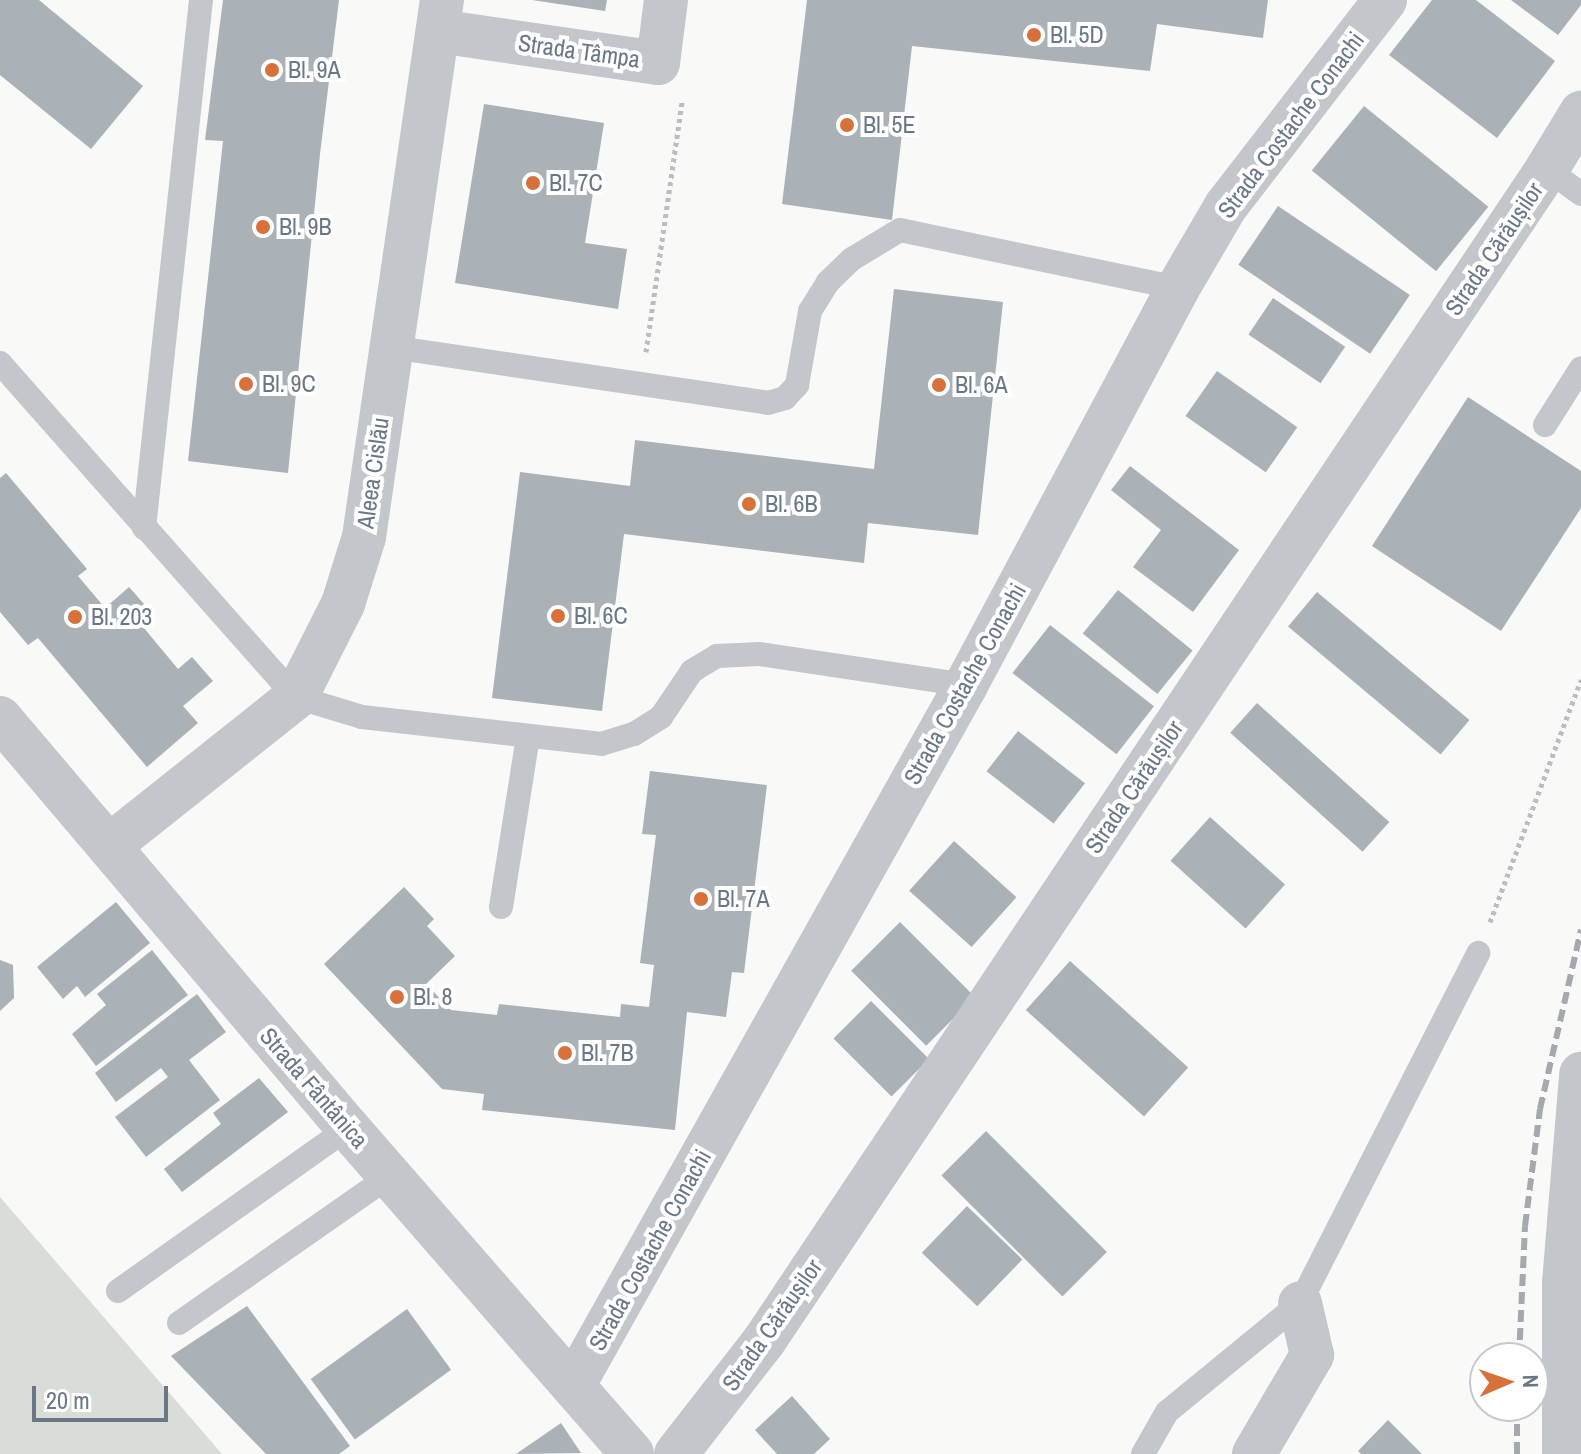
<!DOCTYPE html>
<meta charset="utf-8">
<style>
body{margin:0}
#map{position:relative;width:1581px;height:1454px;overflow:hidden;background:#f9f9f7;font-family:"Archivo Narrow",sans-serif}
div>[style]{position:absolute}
.green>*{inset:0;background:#d8ded7}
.building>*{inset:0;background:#aab1b7;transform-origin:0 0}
.path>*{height:5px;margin-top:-2.5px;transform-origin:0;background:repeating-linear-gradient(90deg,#bbbdc0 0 4px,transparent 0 8px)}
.service>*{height:24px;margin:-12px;padding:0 12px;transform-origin:12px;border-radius:12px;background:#c3c6ca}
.minor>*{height:44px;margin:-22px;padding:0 22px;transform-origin:22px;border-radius:22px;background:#c3c6ca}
.tertiary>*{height:44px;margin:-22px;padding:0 22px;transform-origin:22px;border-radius:22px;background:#c3c6ca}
.rail>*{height:6px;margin-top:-3px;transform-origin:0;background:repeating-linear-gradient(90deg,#a4a9af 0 12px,transparent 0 18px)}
.dots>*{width:22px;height:22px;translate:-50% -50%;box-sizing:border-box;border:4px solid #fff;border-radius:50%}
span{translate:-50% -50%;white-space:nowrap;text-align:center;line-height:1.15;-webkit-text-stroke:8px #fff;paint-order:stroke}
.poi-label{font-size:24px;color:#6a7786}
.left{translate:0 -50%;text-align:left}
.street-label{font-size:24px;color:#6a7786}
.north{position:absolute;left:1469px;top:1342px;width:80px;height:80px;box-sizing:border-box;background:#fff;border:2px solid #c3c9cf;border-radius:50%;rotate:88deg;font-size:22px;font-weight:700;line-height:32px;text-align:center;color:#6a7786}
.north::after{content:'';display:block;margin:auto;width:28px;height:36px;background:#d77039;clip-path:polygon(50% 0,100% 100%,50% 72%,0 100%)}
.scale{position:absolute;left:32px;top:1386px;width:136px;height:36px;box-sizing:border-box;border:4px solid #6a7786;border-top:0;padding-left:10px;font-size:24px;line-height:28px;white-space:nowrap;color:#6a7786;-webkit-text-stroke:6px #fff;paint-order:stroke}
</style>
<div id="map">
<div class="green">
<div style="clip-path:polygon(0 1197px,222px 1454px,0 1454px)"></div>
</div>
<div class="building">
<div style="clip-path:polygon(0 0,39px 0,143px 86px,91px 149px,0 75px)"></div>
<div style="clip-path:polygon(223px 0,339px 0,320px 154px,288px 473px,188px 461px,223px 141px,205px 140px)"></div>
<div style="clip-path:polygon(532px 0,607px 0,605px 11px)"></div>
<div style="clip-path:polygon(807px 0,1268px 0,1263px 38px,1157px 24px,1150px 71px,912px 46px,892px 220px,782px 204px)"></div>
<div style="clip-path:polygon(1432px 0,1476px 0,1555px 61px,1497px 138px,1389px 55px)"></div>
<div style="clip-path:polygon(1511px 0,1581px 0,1581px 5px,1558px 35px)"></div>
<div style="clip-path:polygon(484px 104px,604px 123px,585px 243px,627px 249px,618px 309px,455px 283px)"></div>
<div style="left:1364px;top:106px;width:160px;height:83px;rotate:39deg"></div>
<div style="left:1278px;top:206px;width:159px;height:71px;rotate:34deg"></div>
<div style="clip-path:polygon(894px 289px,1003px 302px,978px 535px,868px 523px,864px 563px,624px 534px,602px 711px,492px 698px,520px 472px,630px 486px,635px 440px,874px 469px)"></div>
<div style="left:1273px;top:298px;width:87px;height:44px;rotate:34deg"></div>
<div style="left:1217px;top:371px;width:98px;height:55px;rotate:35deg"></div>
<div style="clip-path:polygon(1468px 397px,1581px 471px,1581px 508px,1501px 631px,1372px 546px)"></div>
<div style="clip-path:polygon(1130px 466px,1239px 550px,1193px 612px,1133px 567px,1161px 530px,1111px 490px)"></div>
<div style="clip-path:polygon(6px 473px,87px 569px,78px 576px,105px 608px,129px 587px,151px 612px,139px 622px,178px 669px,192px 657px,213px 681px,183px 706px,198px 723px,147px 767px,38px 638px,28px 645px,0 612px,0 478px)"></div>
<div style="left:1118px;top:590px;width:96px;height:56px;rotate:39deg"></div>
<div style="left:1317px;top:592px;width:199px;height:45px;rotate:40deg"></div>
<div style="left:1050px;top:625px;width:132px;height:61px;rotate:38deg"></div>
<div style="left:1257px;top:703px;width:178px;height:40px;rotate:42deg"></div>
<div style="left:1018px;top:731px;width:85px;height:51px;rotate:38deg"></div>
<div style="clip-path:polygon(650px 771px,767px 785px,744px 973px,732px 972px,726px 1017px,687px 1012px,675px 1130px,482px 1110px,484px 1094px,442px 1089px,324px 964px,404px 887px,434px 919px,427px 926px,455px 956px,426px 984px,451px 1010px,497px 1015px,499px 1004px,620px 1017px,621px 1004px,649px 1007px,654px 965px,640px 963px,656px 835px,642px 834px)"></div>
<div style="left:1210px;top:817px;width:101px;height:59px;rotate:42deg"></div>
<div style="left:954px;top:841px;width:84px;height:67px;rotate:42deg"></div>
<div style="clip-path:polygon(116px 902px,150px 943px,85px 997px,77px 986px,63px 999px,37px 967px)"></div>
<div style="left:900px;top:922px;width:106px;height:69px;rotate:45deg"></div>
<div style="clip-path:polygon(152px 950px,188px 995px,96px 1066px,72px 1034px,106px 1005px,97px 994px)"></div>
<div style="clip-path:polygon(0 960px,13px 965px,14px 998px,0 1011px)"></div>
<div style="left:1070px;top:961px;width:159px;height:66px;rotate:42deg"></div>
<div style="clip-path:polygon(197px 994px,226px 1032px,189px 1060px,220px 1100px,146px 1157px,115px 1117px,168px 1077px,161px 1068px,116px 1102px,95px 1073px)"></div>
<div style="left:871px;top:1001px;width:82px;height:53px;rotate:45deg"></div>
<div style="clip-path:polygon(259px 1078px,288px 1112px,182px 1192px,164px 1169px,221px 1124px,213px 1113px)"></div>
<div style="left:986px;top:1131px;width:171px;height:63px;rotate:45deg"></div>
<div style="left:967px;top:1206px;width:77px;height:65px;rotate:44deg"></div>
<div style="clip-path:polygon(247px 1306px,350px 1446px,339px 1454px,266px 1454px,171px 1356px)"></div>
<div style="left:407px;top:1309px;width:75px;height:119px;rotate:54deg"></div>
<div style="clip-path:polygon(792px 1396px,830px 1439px,814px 1454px,777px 1454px,755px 1430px)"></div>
<div style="clip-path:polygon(1388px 1420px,1422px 1454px,1361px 1454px,1358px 1451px)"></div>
<div style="clip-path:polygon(561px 1423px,581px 1453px,516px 1454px)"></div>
</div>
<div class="path">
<div style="left:646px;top:352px;width:254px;rotate:-81.8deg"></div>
<div style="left:1490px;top:922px;width:259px;rotate:-69.4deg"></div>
</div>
<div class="service">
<div style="left:1547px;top:169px;width:42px;rotate:36.3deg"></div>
<div style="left:391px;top:347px;width:381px;rotate:8.4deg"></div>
<div style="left:768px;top:403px;width:18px;rotate:-16deg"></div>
<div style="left:785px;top:398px;width:18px;rotate:-47deg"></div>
<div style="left:797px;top:385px;width:75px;rotate:-80deg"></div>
<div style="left:810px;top:311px;width:34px;rotate:-58deg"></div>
<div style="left:828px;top:282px;width:33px;rotate:-44deg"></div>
<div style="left:852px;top:259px;width:56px;rotate:-31.1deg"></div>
<div style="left:900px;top:230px;width:284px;rotate:11.8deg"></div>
<div style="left:0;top:363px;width:446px;rotate:48.5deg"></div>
<div style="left:296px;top:697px;width:69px;rotate:16.9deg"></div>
<div style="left:362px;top:717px;width:241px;rotate:6.4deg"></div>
<div style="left:601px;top:744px;width:34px;rotate:-17deg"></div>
<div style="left:634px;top:734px;width:32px;rotate:-32deg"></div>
<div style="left:661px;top:717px;width:55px;rotate:-56deg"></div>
<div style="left:692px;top:671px;width:29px;rotate:-31deg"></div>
<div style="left:717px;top:656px;width:42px;rotate:-2.7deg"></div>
<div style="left:759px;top:654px;width:209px;rotate:8.5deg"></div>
<div style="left:1545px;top:425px;width:67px;rotate:-57.7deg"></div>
<div style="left:144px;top:528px;width:531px;rotate:-83.84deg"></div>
<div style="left:501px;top:907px;width:172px;rotate:-81deg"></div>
<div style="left:118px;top:1291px;width:282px;rotate:-35.3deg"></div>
<div style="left:179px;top:1323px;width:257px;rotate:-34.9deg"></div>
<div style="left:1143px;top:1454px;width:48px;rotate:-60.3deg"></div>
<div style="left:1167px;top:1412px;width:172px;rotate:-39.3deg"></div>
<div style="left:1300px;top:1303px;width:393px;rotate:-63deg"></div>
</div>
<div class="minor">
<div style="left:438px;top:31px;width:222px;rotate:8.3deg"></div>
<div style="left:658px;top:63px;width:64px;rotate:-82.8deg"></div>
<div style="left:109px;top:846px;width:239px;rotate:-38.5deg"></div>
<div style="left:296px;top:697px;width:104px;rotate:-63.2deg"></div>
<div style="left:343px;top:604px;width:70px;rotate:-72.6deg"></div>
<div style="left:364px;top:537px;width:543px;rotate:-81.74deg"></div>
<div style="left:1254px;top:1454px;width:115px;rotate:-59.6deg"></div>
<div style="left:1312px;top:1355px;width:53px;rotate:-103deg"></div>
<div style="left:1564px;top:1454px;width:171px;rotate:-90deg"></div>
<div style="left:1564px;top:1283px;width:210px;rotate:-85.3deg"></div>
</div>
<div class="tertiary">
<div style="left:0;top:718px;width:538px;rotate:49.68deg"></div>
<div style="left:348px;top:1128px;width:432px;rotate:48.9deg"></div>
<div style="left:573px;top:1386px;width:804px;rotate:-60.72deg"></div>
<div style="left:966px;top:685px;width:450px;rotate:-61.9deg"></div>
<div style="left:1178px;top:288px;width:95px;rotate:-59.7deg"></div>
<div style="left:1226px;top:206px;width:260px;rotate:-52.3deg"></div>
<div style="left:676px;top:1454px;width:143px;rotate:-52.1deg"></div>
<div style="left:764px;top:1341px;width:1409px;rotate:-56.25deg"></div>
<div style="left:1547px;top:169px;width:66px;rotate:-58.7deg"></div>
</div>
<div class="rail">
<div style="left:1519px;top:1358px;width:132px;rotate:-87.4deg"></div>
<div style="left:1525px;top:1226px;width:118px;rotate:-82.7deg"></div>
<div style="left:1540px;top:1109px;width:184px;rotate:-77.1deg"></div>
<div style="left:1517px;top:1406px;width:48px;rotate:90deg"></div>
</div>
<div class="dots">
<div style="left:1034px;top:35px;background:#d77039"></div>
<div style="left:272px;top:70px;background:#d77039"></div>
<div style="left:847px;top:125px;background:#d77039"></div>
<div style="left:533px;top:183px;background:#d77039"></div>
<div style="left:263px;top:227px;background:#d77039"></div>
<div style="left:246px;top:384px;background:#d77039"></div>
<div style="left:939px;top:385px;background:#d77039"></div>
<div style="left:749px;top:504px;background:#d77039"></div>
<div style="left:558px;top:616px;background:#d77039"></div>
<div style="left:75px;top:617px;background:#d77039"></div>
<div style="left:701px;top:899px;background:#d77039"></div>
<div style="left:397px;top:997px;background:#d77039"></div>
<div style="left:565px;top:1053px;background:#d77039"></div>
</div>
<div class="poi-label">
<span class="left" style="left:1050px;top:35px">Bl. 5D</span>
<span class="left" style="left:288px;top:70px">Bl. 9A</span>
<span class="left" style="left:863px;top:125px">Bl. 5E</span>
<span class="left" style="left:549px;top:183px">Bl. 7C</span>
<span class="left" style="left:279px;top:227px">Bl. 9B</span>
<span class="left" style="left:262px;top:384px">Bl. 9C</span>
<span class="left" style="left:955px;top:385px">Bl. 6A</span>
<span class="left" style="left:765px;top:504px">Bl. 6B</span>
<span class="left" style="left:574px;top:616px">Bl. 6C</span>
<span class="left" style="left:91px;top:617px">Bl. 203</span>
<span class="left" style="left:717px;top:899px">Bl. 7A</span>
<span class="left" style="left:413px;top:997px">Bl. 8</span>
<span class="left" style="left:581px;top:1053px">Bl. 7B</span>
</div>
<div class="street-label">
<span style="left:579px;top:51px;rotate:8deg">Strada Tâmpa</span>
<span style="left:1291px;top:125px;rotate:-53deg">Strada Costache Conachi</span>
<span style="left:1494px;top:249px;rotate:-56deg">Strada Cărăușilor</span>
<span style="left:373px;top:473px;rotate:-82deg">Aleea Cislău</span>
<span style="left:965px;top:684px;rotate:-61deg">Strada Costache Conachi</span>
<span style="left:1134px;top:787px;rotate:-56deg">Strada Cărăușilor</span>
<span style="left:314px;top:1088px;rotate:49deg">Strada Fântânica</span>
<span style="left:650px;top:1250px;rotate:-61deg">Strada Costache Conachi</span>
<span style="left:772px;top:1325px;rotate:-55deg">Strada Cărăușilor</span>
</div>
<div class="north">N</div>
<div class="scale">20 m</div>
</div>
